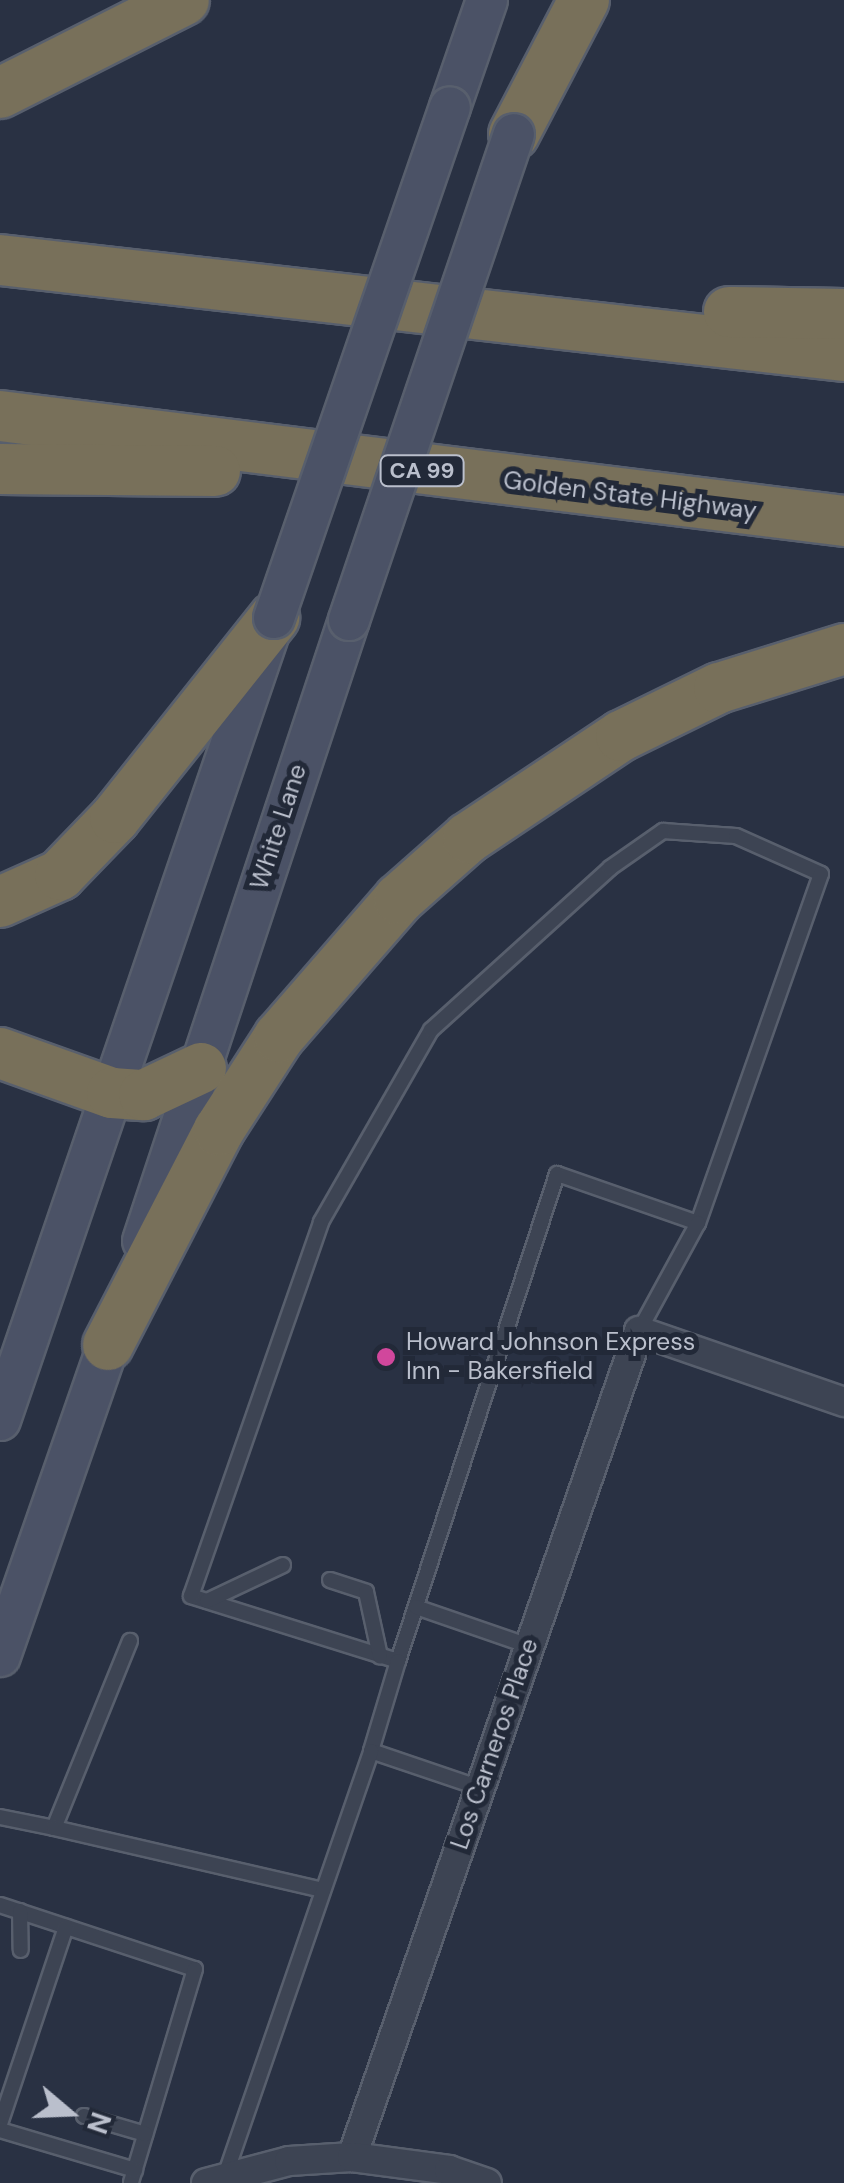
<!DOCTYPE html>
<style>
body{margin:0}
#map{position:relative;width:844px;height:2183px;overflow:hidden;background:#293143;font-family:"DM Sans",sans-serif}
div>[style]{position:absolute}
.roads{filter:drop-shadow(2px 0 #585f6d) drop-shadow(-2px 0 #585f6d) drop-shadow(0 2px #585f6d) drop-shadow(0 -2px #585f6d)}
.service>*{height:14px;margin:-7px;padding:0 7px;transform-origin:7px;border-radius:7px;background:#3d4453}
.minor>*{height:28px;margin:-14px;padding:0 14px;transform-origin:14px;border-radius:14px;background:#3d4453}
.secondary>*{height:40px;margin:-20px;padding:0 20px;transform-origin:20px;border-radius:20px;background:#4b5266}
.motorway>*{height:50px;margin:-25px;padding:0 25px;transform-origin:25px;border-radius:25px;background:#78705a}
.bridges{filter:drop-shadow(2px 0 #585f6d) drop-shadow(-2px 0 #585f6d) drop-shadow(0 2px #585f6d) drop-shadow(0 -2px #585f6d)}
.secondary-bridge>*{height:40px;margin:-20px;padding:0 20px;transform-origin:20px;border-radius:20px;background:#4b5266}
.dots>*{width:28px;height:28px;translate:-50% -50%;box-sizing:border-box;border:5px solid #222938;border-radius:50%}
span{translate:-50% -50%;white-space:nowrap;text-align:center;line-height:1.15;-webkit-text-stroke:10px #222938;paint-order:stroke}
.shield-label span{padding:2px 8px;background:#222938;border:2px solid;border-radius:8px;-webkit-text-stroke-width:0}
.shield-label{font-size:22px;color:#babfcc;font-weight:700}
.street-label{font-size:25px;color:#babfcc}
.poi-label{font-size:25px;color:#babfcc}
.left{translate:0 -50%;text-align:left}
.north{position:absolute;left:20px;top:2063px;width:100px;height:100px;-webkit-text-stroke:8px #222938;paint-order:stroke;rotate:109deg;font-size:28px;font-weight:700;line-height:40px;text-align:center;color:#babfcc}
.north::after{content:'';display:block;margin:auto;width:35px;height:45px;background:#babfcc;clip-path:polygon(50% 0,100% 100%,50% 72%,0 100%)}
</style>
<div id="map">
<div class="roads">
<div class="service">
<div style="left:663px;top:831px;width:73px;rotate:3.9deg"></div>
<div style="left:736px;top:836px;width:93px;rotate:24.1deg"></div>
<div style="left:821px;top:874px;width:370px;rotate:109.4deg"></div>
<div style="left:698px;top:1223px;width:149px;rotate:-160.8deg"></div>
<div style="left:557px;top:1174px;width:512px;rotate:108.08deg"></div>
<div style="left:398px;top:1661px;width:217px;rotate:-162.6deg"></div>
<div style="left:191px;top:1596px;width:396px;rotate:-70.8deg"></div>
<div style="left:321px;top:1222px;width:221px;rotate:-60.2deg"></div>
<div style="left:431px;top:1030px;width:241px;rotate:-42.1deg"></div>
<div style="left:610px;top:868px;width:65px;rotate:-34.9deg"></div>
<div style="left:639px;top:1331px;width:123px;rotate:-61.4deg"></div>
<div style="left:330px;top:1580px;width:38px;rotate:18deg"></div>
<div style="left:366px;top:1592px;width:66px;rotate:77.7deg"></div>
<div style="left:207px;top:1601px;width:84px;rotate:-25.3deg"></div>
<div style="left:416px;top:1607px;width:120px;rotate:19deg"></div>
<div style="left:398px;top:1661px;width:94px;rotate:106.7deg"></div>
<div style="left:371px;top:1751px;width:115px;rotate:18.7deg"></div>
<div style="left:0;top:1817px;width:55px;rotate:11.5deg"></div>
<div style="left:54px;top:1828px;width:202px;rotate:-67.9deg"></div>
<div style="left:54px;top:1828px;width:276px;rotate:13deg"></div>
<div style="left:0;top:1905px;width:205px;rotate:18.2deg"></div>
<div style="left:195px;top:1969px;width:223px;rotate:106.7deg"></div>
<div style="left:20px;top:1911px;width:39px;rotate:89deg"></div>
<div style="left:84px;top:2116px;width:64px;rotate:16.4deg"></div>
<div style="left:0;top:2124px;width:208px;rotate:-71.5deg"></div>
<div style="left:0;top:2130px;width:141px;rotate:16.5deg"></div>
<div style="left:225px;top:2176px;width:449px;rotate:-71deg"></div>
</div>
<div class="minor">
<div style="left:352px;top:2157px;width:874px;rotate:-70.84deg"></div>
<div style="left:639px;top:1331px;width:217px;rotate:19.1deg"></div>
<div style="left:206px;top:2183px;width:86px;rotate:-14.8deg"></div>
<div style="left:289px;top:2161px;width:63px;rotate:-3.6deg"></div>
<div style="left:352px;top:2157px;width:98px;rotate:7.6deg"></div>
<div style="left:449px;top:2170px;width:40px;rotate:18.9deg"></div>
</div>
<div class="secondary">
<div style="left:450px;top:107px;width:113px;rotate:-70.9deg"></div>
<div style="left:143px;top:1241px;width:654px;rotate:-71.65deg"></div>
<div style="left:0;top:1420px;width:829px;rotate:-71.13deg"></div>
<div style="left:0;top:1656px;width:356px;rotate:-70.8deg"></div>
</div>
<div class="motorway">
<div style="left:0;top:93px;width:206px;rotate:-26.8deg"></div>
<div style="left:514px;top:134px;width:151px;rotate:-62.4deg"></div>
<div style="left:0;top:260px;width:849px;rotate:6.49deg"></div>
<div style="left:729px;top:312px;width:115px;rotate:1deg"></div>
<div style="left:0;top:416px;width:851px;rotate:7.09deg"></div>
<div style="left:0;top:469px;width:215px;rotate:0.5deg"></div>
<div style="left:0;top:902px;width:66px;rotate:-24.2deg"></div>
<div style="left:60px;top:875px;width:79px;rotate:-46deg"></div>
<div style="left:115px;top:818px;width:256px;rotate:-51.5deg"></div>
<div style="left:0;top:1053px;width:119px;rotate:19.7deg"></div>
<div style="left:112px;top:1093px;width:32px;rotate:4deg"></div>
<div style="left:144px;top:1095px;width:63px;rotate:-25.3deg"></div>
<div style="left:108px;top:1345px;width:242px;rotate:-62.7deg"></div>
<div style="left:219px;top:1130px;width:111px;rotate:-57.2deg"></div>
<div style="left:279px;top:1037px;width:183px;rotate:-49deg"></div>
<div style="left:399px;top:899px;width:92px;rotate:-41.5deg"></div>
<div style="left:468px;top:838px;width:184px;rotate:-33.7deg"></div>
<div style="left:621px;top:736px;width:109px;rotate:-26.1deg"></div>
<div style="left:719px;top:688px;width:131px;rotate:-17.3deg"></div>
</div>
</div>
<div class="bridges">
<div class="secondary-bridge">
<div style="left:274px;top:618px;width:540px;rotate:-71deg"></div>
<div style="left:349px;top:620px;width:513px;rotate:-71.25deg"></div>
</div>
</div>
<div class="dots">
<div style="left:386px;top:1357px;background:#d1479c"></div>
</div>
<div class="shield-label">
<span style="left:422px;top:471px">CA 99</span>
</div>
<div class="street-label">
<span style="left:630px;top:496px;rotate:7deg">Golden State Highway</span>
<span style="left:279px;top:827px;rotate:-72deg">White Lane</span>
<span style="left:495px;top:1744px;rotate:-71deg">Los Carneros Place</span>
</div>
<div class="poi-label">
<span class="left" style="left:406px;top:1357px">Howard Johnson Express<br>Inn - Bakersfield</span>
</div>
<div class="north">N</div>
</div>
